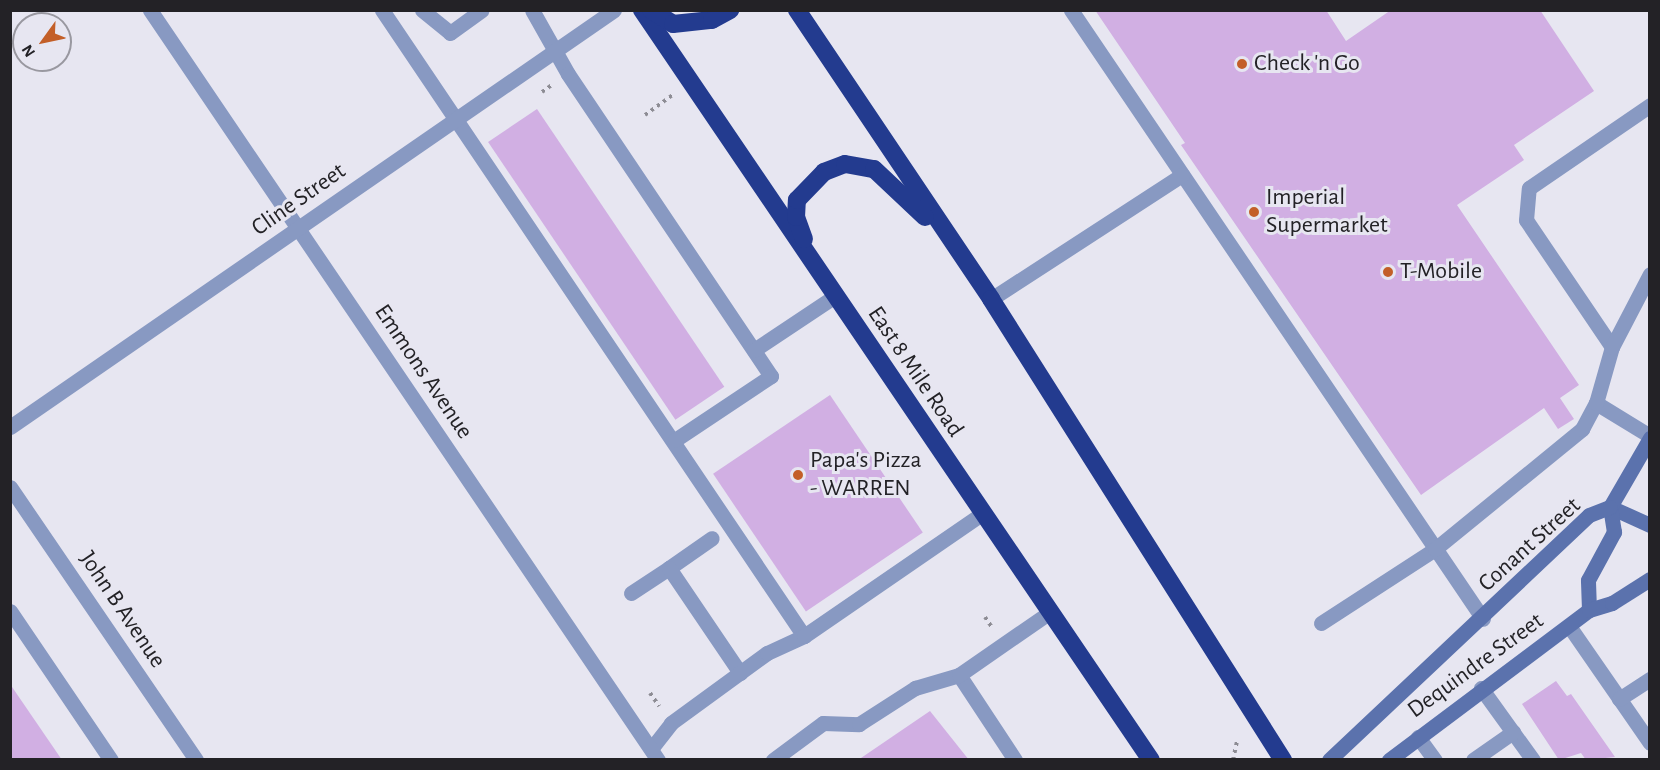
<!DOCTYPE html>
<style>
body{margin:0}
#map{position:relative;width:1660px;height:770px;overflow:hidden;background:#e7e6f1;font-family:"Alegreya Sans",sans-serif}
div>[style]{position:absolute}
.building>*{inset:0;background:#d1afe3;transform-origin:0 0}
.path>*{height:4px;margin-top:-2px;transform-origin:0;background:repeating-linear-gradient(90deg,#8d8c94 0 3px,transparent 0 7.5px)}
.lane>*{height:15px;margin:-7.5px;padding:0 7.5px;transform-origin:7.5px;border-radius:7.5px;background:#8899c2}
.street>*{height:15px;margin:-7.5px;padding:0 7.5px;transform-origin:7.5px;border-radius:7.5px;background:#8899c2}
.secondary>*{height:15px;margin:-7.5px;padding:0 7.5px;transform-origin:7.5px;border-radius:7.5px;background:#5b72ad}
.highway>*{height:18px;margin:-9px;padding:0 9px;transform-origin:9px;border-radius:9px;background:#233b8f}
.dots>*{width:16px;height:16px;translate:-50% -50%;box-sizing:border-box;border:3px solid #e7e6f1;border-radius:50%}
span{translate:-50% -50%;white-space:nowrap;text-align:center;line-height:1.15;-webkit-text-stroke:6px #e7e6f1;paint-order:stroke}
.poi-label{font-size:24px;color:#232226}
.left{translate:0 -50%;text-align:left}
.street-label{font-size:24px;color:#232226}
.frame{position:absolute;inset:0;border:12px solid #232226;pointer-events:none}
.north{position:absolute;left:12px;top:12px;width:60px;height:60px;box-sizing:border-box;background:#e7e6f1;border:2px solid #9998a0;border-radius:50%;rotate:237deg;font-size:16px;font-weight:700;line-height:24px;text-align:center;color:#232226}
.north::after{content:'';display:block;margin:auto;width:21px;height:27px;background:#c35f28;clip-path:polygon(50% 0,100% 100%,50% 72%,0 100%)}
</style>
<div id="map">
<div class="building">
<div style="clip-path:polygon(1095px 10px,1326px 10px,1346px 41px,1391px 10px,1540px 10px,1594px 91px,1514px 145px,1524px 160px,1457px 205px,1579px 385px,1560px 398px,1574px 419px,1558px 429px,1544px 408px,1421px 495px,1181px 145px,1185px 143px)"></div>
<div style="left:537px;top:109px;width:335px;height:59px;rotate:56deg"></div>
<div style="left:830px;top:395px;width:166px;height:141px;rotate:56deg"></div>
<div style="clip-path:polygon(1556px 681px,1567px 696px,1571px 694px,1615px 757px,1586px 760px,1581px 753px,1559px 760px,1522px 704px)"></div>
<div style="clip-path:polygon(10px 684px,62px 760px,10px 760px)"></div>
<div style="clip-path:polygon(930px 711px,969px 760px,858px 760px)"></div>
</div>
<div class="path">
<div style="left:542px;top:92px;width:14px;rotate:-36deg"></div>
<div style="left:645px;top:115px;width:37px;rotate:-36deg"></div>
<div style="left:985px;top:617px;width:14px;rotate:56deg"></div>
<div style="left:650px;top:693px;width:16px;rotate:55deg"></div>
<div style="left:1233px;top:760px;width:19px;rotate:-78deg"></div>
</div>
<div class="lane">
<div style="left:382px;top:10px;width:755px;rotate:56.02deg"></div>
<div style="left:422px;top:10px;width:36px;rotate:39deg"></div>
<div style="left:450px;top:33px;width:39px;rotate:-36deg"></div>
<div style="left:532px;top:10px;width:73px;rotate:60.6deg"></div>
<div style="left:568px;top:74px;width:364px;rotate:56.1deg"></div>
<div style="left:771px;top:376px;width:115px;rotate:146.3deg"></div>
<div style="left:1071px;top:10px;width:735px;rotate:55.92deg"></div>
<div style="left:991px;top:299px;width:228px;rotate:-33deg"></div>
<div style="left:1612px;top:347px;width:153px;rotate:-124.1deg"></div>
<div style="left:1526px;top:220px;width:32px;rotate:-85deg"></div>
<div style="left:1529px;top:188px;width:147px;rotate:-34.4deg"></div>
<div style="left:754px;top:350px;width:97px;rotate:-33.7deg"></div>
<div style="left:1596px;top:403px;width:63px;rotate:31.4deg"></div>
<div style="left:669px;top:568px;width:52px;rotate:-34.9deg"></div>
<div style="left:631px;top:593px;width:45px;rotate:-33.3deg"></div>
<div style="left:669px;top:568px;width:127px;rotate:55.9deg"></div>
<div style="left:10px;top:611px;width:180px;rotate:55.9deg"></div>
<div style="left:1321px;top:623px;width:136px;rotate:-33deg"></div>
<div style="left:1435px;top:549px;width:190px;rotate:-39.2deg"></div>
<div style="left:1582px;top:429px;width:30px;rotate:-62deg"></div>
<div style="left:1596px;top:403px;width:58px;rotate:-74.1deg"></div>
<div style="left:1612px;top:347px;width:82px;rotate:-62.5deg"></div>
<div style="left:1569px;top:626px;width:142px;rotate:55.3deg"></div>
<div style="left:959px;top:675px;width:102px;rotate:56.6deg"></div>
<div style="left:1481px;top:688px;width:89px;rotate:54.2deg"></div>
<div style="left:1619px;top:699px;width:37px;rotate:-33deg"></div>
<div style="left:1418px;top:737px;width:29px;rotate:54deg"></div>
<div style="left:651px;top:749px;width:33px;rotate:-52deg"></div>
<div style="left:671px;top:723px;width:119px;rotate:-36.1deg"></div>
<div style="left:767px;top:653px;width:41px;rotate:-24.7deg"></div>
<div style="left:804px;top:636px;width:217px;rotate:-34.5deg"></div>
<div style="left:773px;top:760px;width:62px;rotate:-36.5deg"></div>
<div style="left:823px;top:723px;width:36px;rotate:2deg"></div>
<div style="left:859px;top:724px;width:67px;rotate:-32.7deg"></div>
<div style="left:915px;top:688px;width:46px;rotate:-16.5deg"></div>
<div style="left:959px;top:675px;width:111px;rotate:-34.7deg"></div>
<div style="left:1473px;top:760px;width:49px;rotate:-35deg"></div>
</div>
<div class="street">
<div style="left:150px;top:10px;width:906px;rotate:55.89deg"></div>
<div style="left:10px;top:427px;width:734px;rotate:-34.62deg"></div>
<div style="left:10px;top:487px;width:330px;rotate:55.7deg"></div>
</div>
<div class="secondary">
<div style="left:1610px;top:507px;width:44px;rotate:24.2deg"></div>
<div style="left:1589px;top:610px;width:30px;rotate:-92deg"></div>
<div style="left:1588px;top:580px;width:55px;rotate:-61.6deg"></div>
<div style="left:1614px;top:532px;width:25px;rotate:-99deg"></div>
<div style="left:1610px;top:507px;width:80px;rotate:-59.9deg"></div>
<div style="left:1329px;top:760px;width:357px;rotate:-43.3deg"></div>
<div style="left:1589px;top:515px;width:22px;rotate:-21deg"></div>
<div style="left:1389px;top:760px;width:250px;rotate:-36.9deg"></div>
<div style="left:1589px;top:610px;width:24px;rotate:-17deg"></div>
<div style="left:1612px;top:603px;width:45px;rotate:-32.3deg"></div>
</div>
<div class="highway">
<div style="left:642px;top:10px;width:906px;rotate:55.84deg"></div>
<div style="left:651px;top:10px;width:26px;rotate:32deg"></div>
<div style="left:673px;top:24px;width:39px;rotate:-6deg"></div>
<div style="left:712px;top:20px;width:21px;rotate:-29deg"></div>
<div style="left:797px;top:10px;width:348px;rotate:56.1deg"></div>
<div style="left:991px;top:299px;width:546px;rotate:57.65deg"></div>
<div style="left:804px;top:239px;width:23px;rotate:-110deg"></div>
<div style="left:796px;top:217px;width:17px;rotate:-87deg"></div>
<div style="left:797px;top:200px;width:39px;rotate:-46deg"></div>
<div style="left:824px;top:172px;width:22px;rotate:-21deg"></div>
<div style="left:845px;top:164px;width:29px;rotate:10deg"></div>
<div style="left:874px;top:169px;width:70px;rotate:43.3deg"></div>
</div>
<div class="dots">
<div style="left:1242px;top:64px;background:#c35f28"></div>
<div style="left:1254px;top:212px;background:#c35f28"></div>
<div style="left:1388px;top:272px;background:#c35f28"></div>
<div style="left:798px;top:475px;background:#c35f28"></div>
</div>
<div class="poi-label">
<span class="left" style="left:1254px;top:64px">Check 'n Go</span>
<span class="left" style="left:1266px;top:212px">Imperial<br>Supermarket</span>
<span class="left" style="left:1400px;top:272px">T-Mobile</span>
<span class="left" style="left:810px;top:475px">Papa's Pizza<br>- WARREN</span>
</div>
<div class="street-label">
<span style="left:299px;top:200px;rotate:-35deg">Cline Street</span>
<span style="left:423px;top:372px;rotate:56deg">Emmons Avenue</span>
<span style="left:915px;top:372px;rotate:56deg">East 8 Mile Road</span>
<span style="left:1530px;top:545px;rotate:-42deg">Conant Street</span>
<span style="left:122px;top:610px;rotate:56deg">John B Avenue</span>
<span style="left:1476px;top:666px;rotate:-36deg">Dequindre Street</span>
</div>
<div class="frame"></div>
<div class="north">N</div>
</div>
